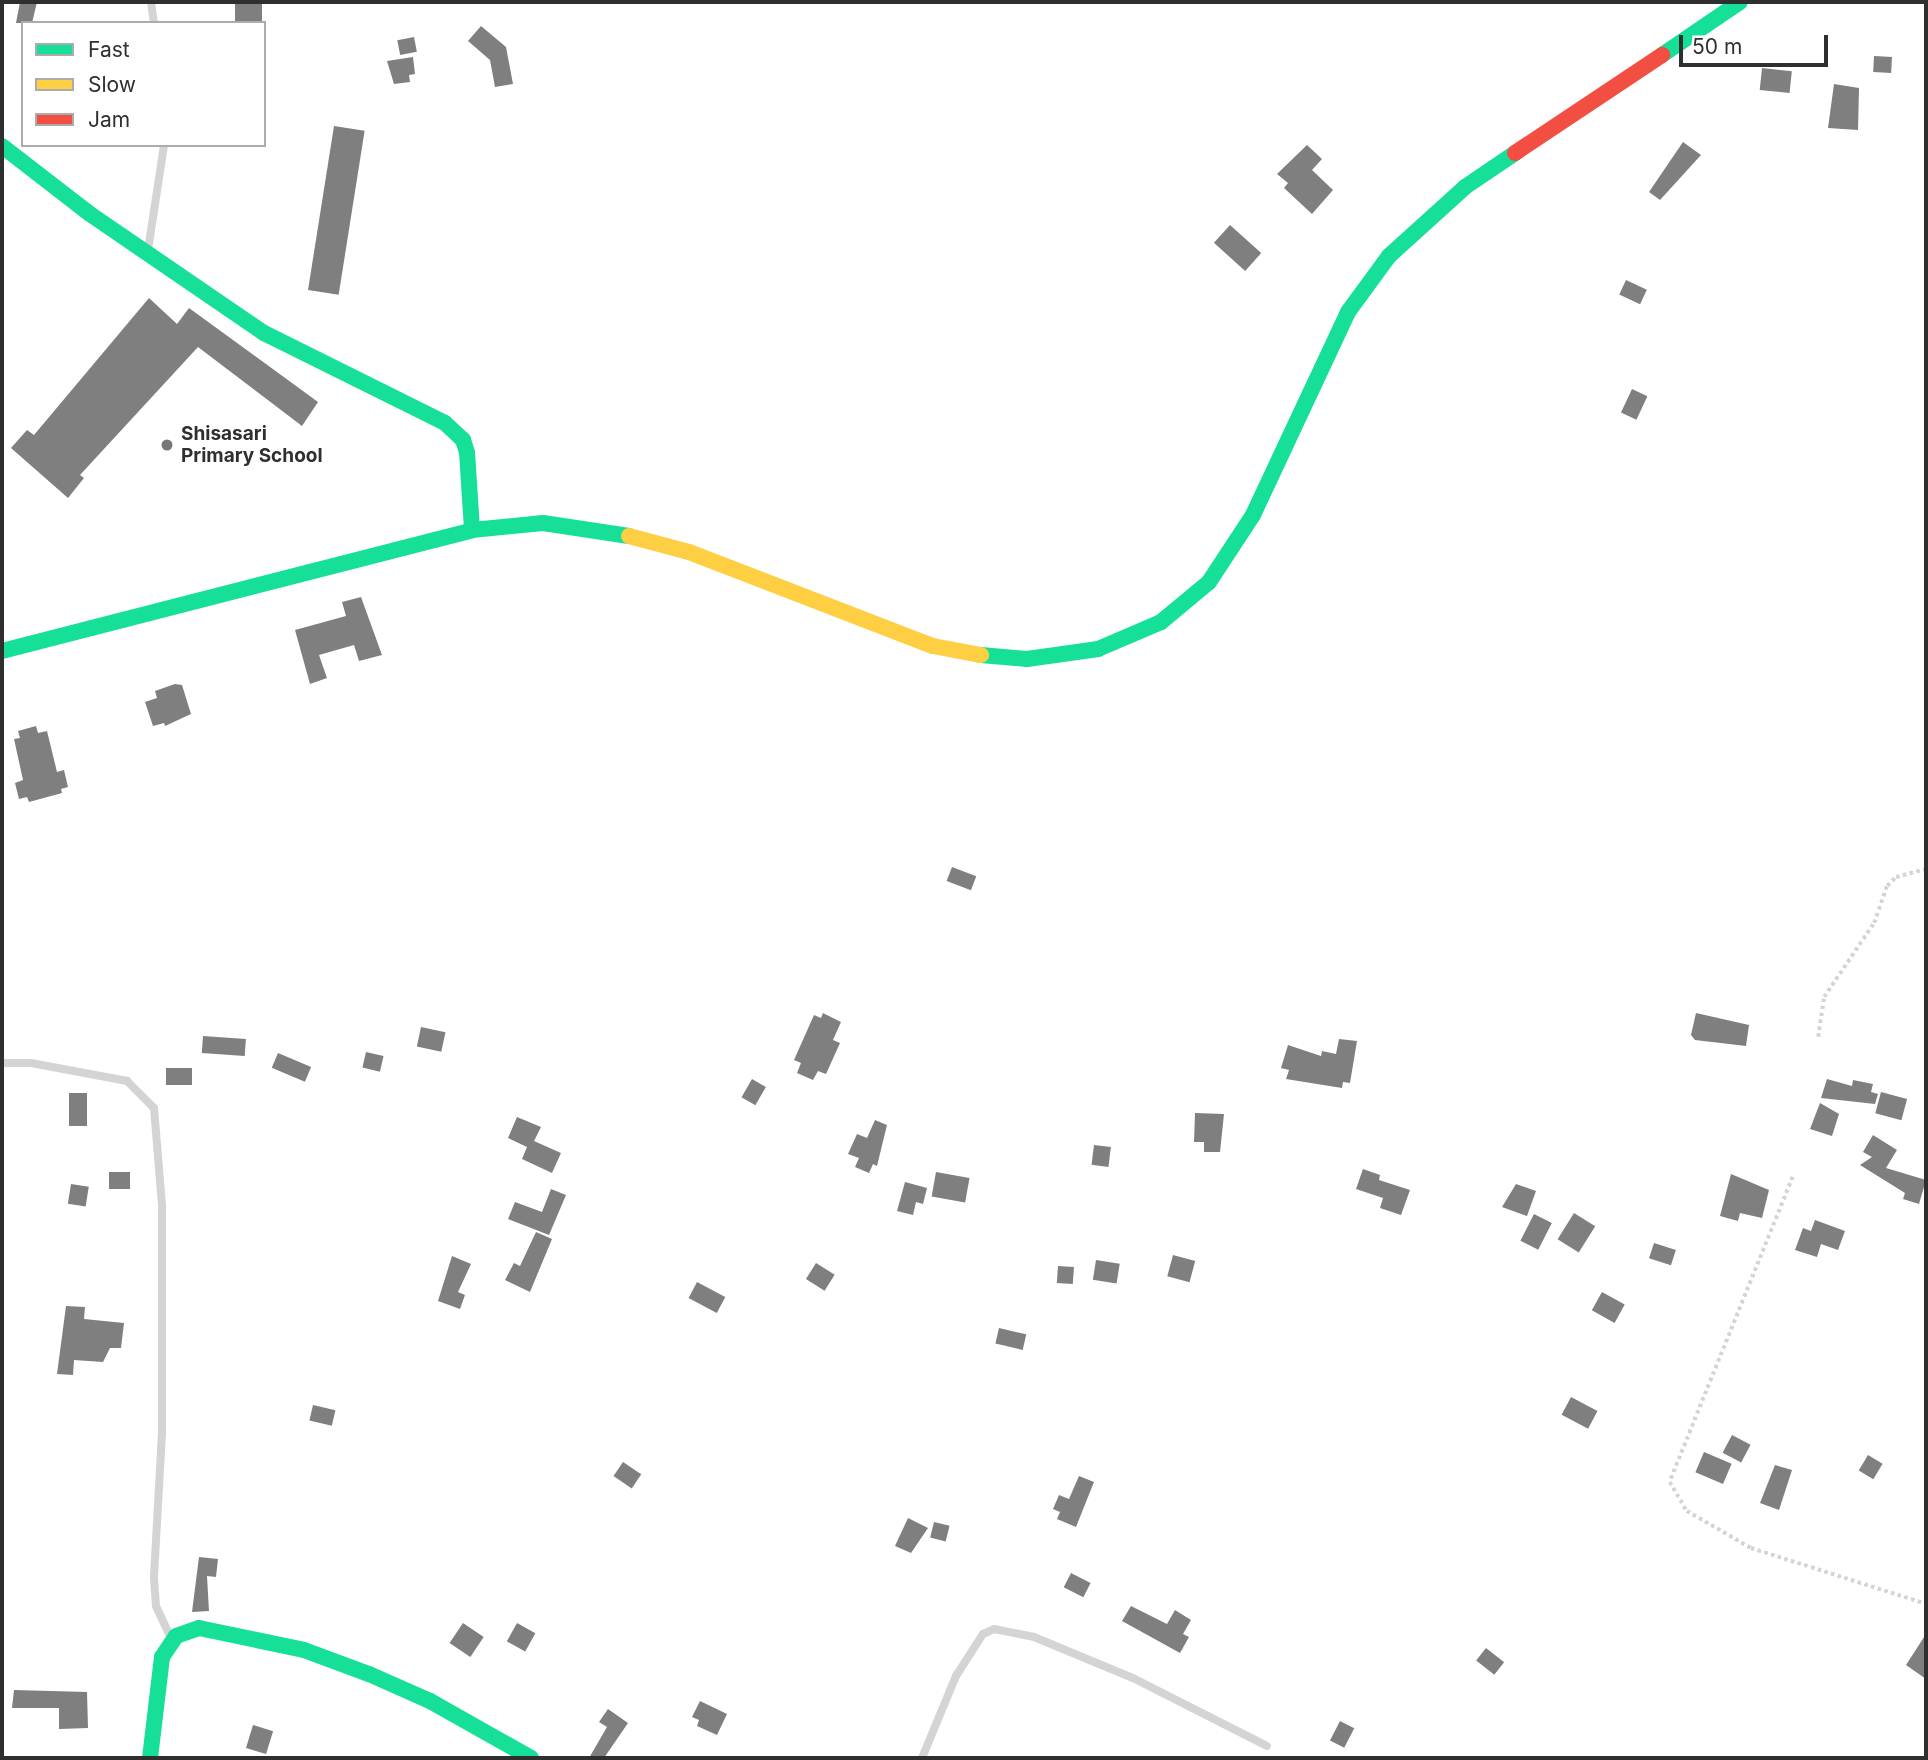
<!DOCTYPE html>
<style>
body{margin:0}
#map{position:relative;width:1928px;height:1760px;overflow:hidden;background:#fff;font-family:Inter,sans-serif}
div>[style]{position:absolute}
.building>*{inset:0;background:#7f7f7f;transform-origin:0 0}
.path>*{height:3.5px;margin-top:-1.75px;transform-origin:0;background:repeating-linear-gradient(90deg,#d4d4d4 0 3.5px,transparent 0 7px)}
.lane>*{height:8px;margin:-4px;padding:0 4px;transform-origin:4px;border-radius:4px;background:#d4d4d4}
.fast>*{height:16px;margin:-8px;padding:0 8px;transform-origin:8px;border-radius:8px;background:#16e098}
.slow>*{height:16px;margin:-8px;padding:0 8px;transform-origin:8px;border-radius:8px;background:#ffcf43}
.jam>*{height:16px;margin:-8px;padding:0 8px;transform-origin:8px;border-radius:8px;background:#f24e42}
.dots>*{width:19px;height:19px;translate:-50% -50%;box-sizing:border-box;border:4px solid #fff;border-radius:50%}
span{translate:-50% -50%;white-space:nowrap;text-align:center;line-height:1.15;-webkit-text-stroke:7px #fff;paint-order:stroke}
.poi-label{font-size:19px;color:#2f2f2f;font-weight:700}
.left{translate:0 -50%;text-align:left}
.frame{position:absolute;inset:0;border:4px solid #2f2f2f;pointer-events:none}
.legend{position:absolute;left:21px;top:21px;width:245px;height:126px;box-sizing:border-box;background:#fff;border:2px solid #acacac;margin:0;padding:9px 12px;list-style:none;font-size:21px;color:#2f2f2f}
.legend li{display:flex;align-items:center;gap:14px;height:35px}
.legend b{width:35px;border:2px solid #acacac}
.scale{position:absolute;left:1679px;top:35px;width:149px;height:32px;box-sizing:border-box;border:4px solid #2f2f2f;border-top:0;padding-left:9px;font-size:21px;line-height:24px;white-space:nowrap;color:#2f2f2f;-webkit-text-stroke:5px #fff;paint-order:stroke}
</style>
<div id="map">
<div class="building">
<div style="clip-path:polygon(20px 2px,37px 2px,32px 23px,16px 23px)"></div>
<div style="left:235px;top:2px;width:27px;height:21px"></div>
<div style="clip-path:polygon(481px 26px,506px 47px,513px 84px,495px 87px,490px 60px,468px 41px)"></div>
<div style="left:414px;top:37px;width:15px;height:17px;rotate:79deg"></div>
<div style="left:1874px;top:56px;width:18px;height:16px;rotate:3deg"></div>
<div style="clip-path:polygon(413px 57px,415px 74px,409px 75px,410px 82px,394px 84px,387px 61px)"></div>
<div style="left:1762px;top:68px;width:30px;height:22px;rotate:6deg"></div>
<div style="clip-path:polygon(1834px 84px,1859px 88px,1858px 130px,1828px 128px)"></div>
<div style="left:334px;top:126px;width:31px;height:166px;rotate:9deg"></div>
<div style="clip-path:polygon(1683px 142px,1701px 155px,1660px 200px,1649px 192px)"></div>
<div style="clip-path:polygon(1307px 145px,1322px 159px,1312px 170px,1333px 190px,1312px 214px,1284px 188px,1288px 183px,1277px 174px)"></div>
<div style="left:1230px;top:225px;width:42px;height:24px;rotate:42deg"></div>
<div style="left:1626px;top:280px;width:23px;height:16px;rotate:25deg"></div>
<div style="clip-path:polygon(149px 298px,177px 324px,189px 308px,318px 402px,302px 426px,198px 347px,80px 475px,84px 478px,68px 498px,11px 448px,27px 430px,34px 435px)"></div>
<div style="left:1632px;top:389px;width:17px;height:26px;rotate:25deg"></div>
<div style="clip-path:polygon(361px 597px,382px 655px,359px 661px,354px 645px,319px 655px,327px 678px,310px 684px,295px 630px,346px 616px,342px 602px)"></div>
<div style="clip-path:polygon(175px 684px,182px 685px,191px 714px,165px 726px,164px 723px,153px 726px,145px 702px,157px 698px,155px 691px)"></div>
<div style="clip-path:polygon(36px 726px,38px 733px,47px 731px,57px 772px,64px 770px,68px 787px,61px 789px,62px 793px,29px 802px,27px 797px,19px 799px,15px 783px,23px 780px,14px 739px,20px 738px,18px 731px)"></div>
<div style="left:952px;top:867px;width:26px;height:15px;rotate:21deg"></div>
<div style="clip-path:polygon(823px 1013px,841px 1022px,833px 1040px,840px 1043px,826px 1074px,818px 1071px,813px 1080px,797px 1073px,801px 1063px,794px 1060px,814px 1015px,821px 1018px)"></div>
<div style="clip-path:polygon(1696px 1013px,1749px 1025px,1746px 1046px,1695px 1040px,1691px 1035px)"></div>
<div style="left:421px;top:1027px;width:25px;height:20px;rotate:12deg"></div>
<div style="left:203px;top:1036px;width:43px;height:17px;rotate:4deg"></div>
<div style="clip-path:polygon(1339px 1039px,1357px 1041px,1350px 1083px,1343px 1082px,1342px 1088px,1286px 1079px,1289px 1070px,1281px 1068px,1288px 1045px,1321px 1056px,1322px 1051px,1336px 1054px)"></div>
<div style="left:366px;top:1052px;width:18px;height:16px;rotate:13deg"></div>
<div style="left:278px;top:1053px;width:36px;height:16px;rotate:23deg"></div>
<div style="left:192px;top:1068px;width:17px;height:26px;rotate:90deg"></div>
<div style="left:752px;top:1079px;width:16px;height:21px;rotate:30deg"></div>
<div style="clip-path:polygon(1827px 1079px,1852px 1086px,1853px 1080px,1873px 1084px,1871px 1092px,1878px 1094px,1875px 1104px,1821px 1098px)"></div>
<div style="left:1881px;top:1092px;width:27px;height:22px;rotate:15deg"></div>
<div style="left:69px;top:1093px;width:18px;height:33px"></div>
<div style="clip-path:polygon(1820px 1103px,1839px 1114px,1832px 1136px,1810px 1129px)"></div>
<div style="clip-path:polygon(1195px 1113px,1224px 1114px,1220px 1152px,1204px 1152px,1204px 1142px,1194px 1142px)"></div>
<div style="clip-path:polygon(517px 1117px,541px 1127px,534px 1141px,561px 1153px,552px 1173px,522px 1159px,527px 1147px,508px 1138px)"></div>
<div style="clip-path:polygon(875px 1120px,887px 1125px,877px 1166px,873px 1164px,869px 1173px,855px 1167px,859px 1158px,848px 1154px,857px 1134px,867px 1138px)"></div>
<div style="clip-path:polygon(1873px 1135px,1897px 1150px,1886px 1168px,1926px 1180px,1919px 1204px,1903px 1199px,1905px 1193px,1860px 1165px,1872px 1157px,1863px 1152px)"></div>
<div style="left:1094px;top:1145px;width:17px;height:20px;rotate:7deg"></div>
<div style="clip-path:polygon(1363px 1169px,1380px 1175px,1379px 1180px,1410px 1190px,1401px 1215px,1380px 1208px,1383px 1198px,1356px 1189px)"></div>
<div style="left:109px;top:1172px;width:21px;height:17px"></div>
<div style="left:936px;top:1172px;width:34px;height:25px;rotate:10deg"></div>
<div style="clip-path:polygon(1731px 1174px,1769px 1190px,1762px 1218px,1740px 1213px,1738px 1221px,1720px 1216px)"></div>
<div style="clip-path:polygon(905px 1182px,927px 1188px,923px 1204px,916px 1202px,913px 1215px,897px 1211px)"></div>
<div style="left:71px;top:1184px;width:18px;height:20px;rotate:9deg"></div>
<div style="clip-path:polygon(1516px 1184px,1536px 1191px,1527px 1216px,1502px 1207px)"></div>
<div style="clip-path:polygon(551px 1189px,566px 1195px,549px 1235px,508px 1219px,515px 1202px,542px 1212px)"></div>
<div style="left:1574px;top:1213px;width:25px;height:31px;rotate:32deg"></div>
<div style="left:1534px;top:1214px;width:20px;height:30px;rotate:27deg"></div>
<div style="clip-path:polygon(1815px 1220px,1845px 1231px,1838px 1250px,1821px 1244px,1817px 1257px,1795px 1250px,1803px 1228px,1811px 1231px)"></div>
<div style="clip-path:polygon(536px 1232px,552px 1239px,530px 1292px,505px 1280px,514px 1263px,520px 1266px)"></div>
<div style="left:1654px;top:1243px;width:23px;height:16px;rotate:18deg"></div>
<div style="left:1173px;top:1255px;width:23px;height:22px;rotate:15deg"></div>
<div style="clip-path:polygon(452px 1256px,471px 1264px,458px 1292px,465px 1295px,460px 1309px,438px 1301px)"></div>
<div style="left:1096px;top:1260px;width:24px;height:20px;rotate:9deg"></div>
<div style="left:816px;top:1263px;width:22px;height:19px;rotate:32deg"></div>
<div style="left:1058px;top:1266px;width:16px;height:17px;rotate:4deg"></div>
<div style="left:697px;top:1282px;width:32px;height:18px;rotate:28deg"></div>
<div style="left:1602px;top:1292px;width:26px;height:21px;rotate:29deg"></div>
<div style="clip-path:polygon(66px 1306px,85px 1307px,84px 1319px,124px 1323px,121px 1348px,110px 1348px,103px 1362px,74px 1360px,73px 1375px,57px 1374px)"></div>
<div style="left:999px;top:1328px;width:28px;height:16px;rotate:13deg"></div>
<div style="left:1571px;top:1397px;width:30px;height:20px;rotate:28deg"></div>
<div style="left:313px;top:1405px;width:23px;height:16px;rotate:13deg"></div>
<div style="left:1732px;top:1435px;width:21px;height:20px;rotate:28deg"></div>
<div style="left:1704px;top:1452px;width:30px;height:22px;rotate:23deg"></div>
<div style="left:1868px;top:1455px;width:17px;height:18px;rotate:31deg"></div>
<div style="left:623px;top:1462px;width:22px;height:17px;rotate:34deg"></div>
<div style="clip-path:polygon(1775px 1465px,1792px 1470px,1779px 1510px,1760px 1503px)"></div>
<div style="clip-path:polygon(1079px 1476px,1094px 1482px,1076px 1527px,1057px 1519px,1060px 1512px,1053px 1509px,1059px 1495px,1069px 1499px)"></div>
<div style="clip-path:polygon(908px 1518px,928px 1528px,911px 1553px,895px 1546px)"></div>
<div style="left:934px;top:1522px;width:16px;height:16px;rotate:14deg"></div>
<div style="clip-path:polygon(199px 1557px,218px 1559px,216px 1577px,207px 1576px,209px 1611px,192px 1612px)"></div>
<div style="left:1071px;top:1573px;width:22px;height:16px;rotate:27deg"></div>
<div style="clip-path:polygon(1131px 1606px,1167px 1624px,1175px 1610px,1191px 1620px,1183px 1634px,1189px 1637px,1180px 1653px,1122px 1621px)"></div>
<div style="left:463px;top:1623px;width:25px;height:24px;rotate:34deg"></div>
<div style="left:517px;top:1623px;width:21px;height:21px;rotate:29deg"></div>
<div style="clip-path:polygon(1926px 1634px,1926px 1679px,1906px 1665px)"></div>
<div style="left:1486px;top:1648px;width:23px;height:16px;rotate:38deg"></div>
<div style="clip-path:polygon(14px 1690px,87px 1692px,88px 1728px,59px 1729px,59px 1708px,12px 1708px)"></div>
<div style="clip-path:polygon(700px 1701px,727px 1714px,717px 1735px,697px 1726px,699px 1720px,692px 1717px)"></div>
<div style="clip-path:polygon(608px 1709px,628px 1723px,604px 1758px,589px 1758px,607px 1727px,599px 1722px)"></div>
<div style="left:1340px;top:1721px;width:16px;height:22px;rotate:27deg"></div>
<div style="left:253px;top:1725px;width:21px;height:24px;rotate:17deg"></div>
</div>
<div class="path">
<div style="left:1818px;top:1037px;width:40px;rotate:-81.5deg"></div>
<div style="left:1824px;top:997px;width:89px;rotate:-56deg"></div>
<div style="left:1874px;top:923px;width:39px;rotate:-71deg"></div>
<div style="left:1887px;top:886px;width:13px;rotate:-45deg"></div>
<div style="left:1896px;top:877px;width:31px;rotate:-15deg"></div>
<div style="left:1793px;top:1177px;width:329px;rotate:112deg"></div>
<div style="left:1670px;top:1482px;width:34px;rotate:60deg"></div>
<div style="left:1687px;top:1511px;width:74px;rotate:30deg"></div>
<div style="left:1751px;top:1548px;width:184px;rotate:17.7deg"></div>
</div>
<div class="lane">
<div style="left:151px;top:2px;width:21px;rotate:82deg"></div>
<div style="left:148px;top:250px;width:106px;rotate:-81.3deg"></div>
<div style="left:2px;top:1063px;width:29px"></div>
<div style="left:31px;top:1063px;width:98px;rotate:10.6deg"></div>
<div style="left:127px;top:1081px;width:38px;rotate:45deg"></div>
<div style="left:154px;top:1108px;width:98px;rotate:85.3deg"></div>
<div style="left:162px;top:1206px;width:227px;rotate:90deg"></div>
<div style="left:162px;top:1433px;width:145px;rotate:93.2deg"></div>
<div style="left:154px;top:1578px;width:28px;rotate:86deg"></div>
<div style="left:156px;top:1606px;width:35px;rotate:65deg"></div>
<div style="left:922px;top:1758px;width:89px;rotate:-67.5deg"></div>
<div style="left:956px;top:1676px;width:50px;rotate:-57.3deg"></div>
<div style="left:983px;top:1634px;width:12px;rotate:-24deg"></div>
<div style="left:994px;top:1629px;width:41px;rotate:11.3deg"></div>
<div style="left:1034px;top:1637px;width:107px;rotate:22.5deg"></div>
<div style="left:1133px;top:1678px;width:150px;rotate:26.9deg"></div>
</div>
<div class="fast">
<div style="left:1662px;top:55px;width:94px;rotate:-34.2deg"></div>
<div style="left:2px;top:146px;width:111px;rotate:37.7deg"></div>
<div style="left:90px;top:214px;width:211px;rotate:34.4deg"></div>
<div style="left:264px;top:333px;width:202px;rotate:26.4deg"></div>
<div style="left:445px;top:423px;width:25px;rotate:43deg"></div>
<div style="left:463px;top:440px;width:13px;rotate:72deg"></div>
<div style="left:467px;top:452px;width:78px;rotate:86.3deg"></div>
<div style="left:2px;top:651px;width:485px;rotate:-14.4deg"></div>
<div style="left:472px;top:530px;width:71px;rotate:-5.6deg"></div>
<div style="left:543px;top:523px;width:87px;rotate:8.6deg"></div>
<div style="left:981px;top:655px;width:46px;rotate:5deg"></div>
<div style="left:1027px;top:659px;width:72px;rotate:-8deg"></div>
<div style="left:1098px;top:649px;width:69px;rotate:-23.2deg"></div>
<div style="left:1161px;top:622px;width:62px;rotate:-39.8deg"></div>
<div style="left:1209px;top:582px;width:80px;rotate:-56.7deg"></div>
<div style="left:1253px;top:515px;width:224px;rotate:-64.9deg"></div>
<div style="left:1348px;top:312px;width:69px;rotate:-53.8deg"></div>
<div style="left:1389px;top:256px;width:103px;rotate:-42.2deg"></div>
<div style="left:1465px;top:187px;width:60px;rotate:-34.2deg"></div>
<div style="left:150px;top:1758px;width:102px;rotate:-83.2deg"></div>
<div style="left:162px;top:1657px;width:25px;rotate:-56deg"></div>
<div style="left:176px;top:1636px;width:24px;rotate:-19deg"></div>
<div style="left:199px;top:1628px;width:107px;rotate:11.8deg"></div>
<div style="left:304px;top:1650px;width:69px;rotate:20.3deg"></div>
<div style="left:369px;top:1674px;width:67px;rotate:23.9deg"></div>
<div style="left:430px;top:1701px;width:116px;rotate:29.4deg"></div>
</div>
<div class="slow">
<div style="left:629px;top:536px;width:62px;rotate:14.9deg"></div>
<div style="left:689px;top:552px;width:261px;rotate:21.1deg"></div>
<div style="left:933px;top:646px;width:49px;rotate:10.6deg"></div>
</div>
<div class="jam">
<div style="left:1515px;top:153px;width:177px;rotate:-33.7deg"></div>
</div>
<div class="dots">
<div style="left:167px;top:445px;background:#787878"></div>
</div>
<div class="poi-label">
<span class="left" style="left:181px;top:445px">Shisasari<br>Primary School</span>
</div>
<div class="frame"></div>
<ul class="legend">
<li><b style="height:9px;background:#16e098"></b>Fast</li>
<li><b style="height:9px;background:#ffcf43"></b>Slow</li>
<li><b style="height:9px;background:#f24e42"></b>Jam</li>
</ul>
<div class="scale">50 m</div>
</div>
